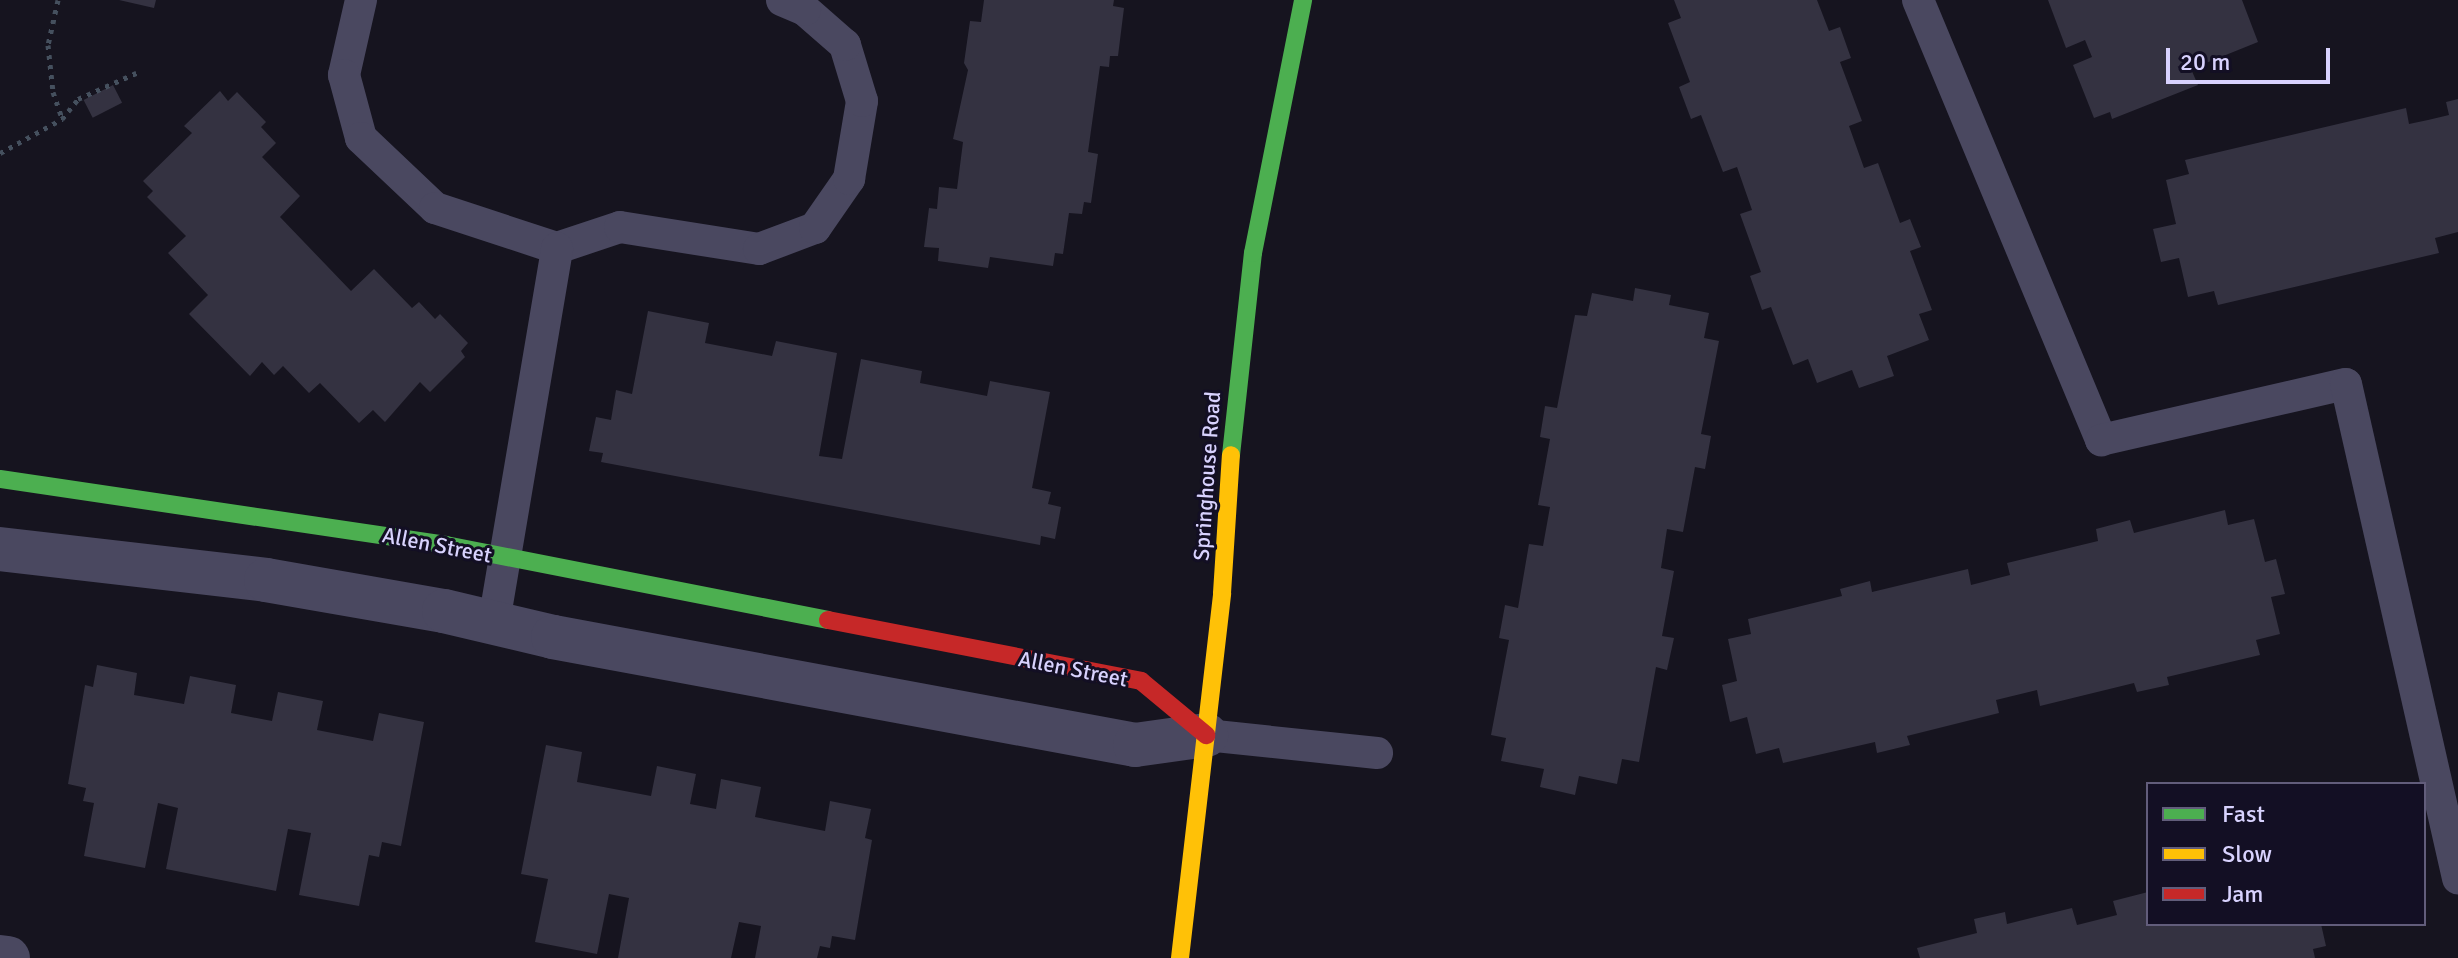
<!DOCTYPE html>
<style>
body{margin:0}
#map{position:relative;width:2458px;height:958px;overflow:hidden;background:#16141f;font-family:Signika,sans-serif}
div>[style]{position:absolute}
.building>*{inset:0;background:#343241;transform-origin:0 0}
.path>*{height:5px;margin-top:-2.5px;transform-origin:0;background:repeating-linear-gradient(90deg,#45505e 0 4px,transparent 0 10px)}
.lane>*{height:32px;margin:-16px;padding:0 16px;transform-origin:16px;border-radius:16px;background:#4a4860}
.street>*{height:44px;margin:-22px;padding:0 22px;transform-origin:22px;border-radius:22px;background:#4a4860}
.fast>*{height:18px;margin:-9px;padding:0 9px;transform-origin:9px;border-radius:9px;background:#4caf50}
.slow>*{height:18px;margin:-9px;padding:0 9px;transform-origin:9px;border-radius:9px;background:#ffc107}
.jam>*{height:18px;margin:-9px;padding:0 9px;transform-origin:9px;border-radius:9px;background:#c62828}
span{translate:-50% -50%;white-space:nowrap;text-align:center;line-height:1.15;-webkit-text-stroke:6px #130f24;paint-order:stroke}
.street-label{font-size:22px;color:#d8d2fe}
.legend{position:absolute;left:2146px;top:782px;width:280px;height:144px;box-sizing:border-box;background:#130f24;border:2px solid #625d7b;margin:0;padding:10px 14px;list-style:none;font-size:24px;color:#d8d2fe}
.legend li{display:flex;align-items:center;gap:16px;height:40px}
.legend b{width:40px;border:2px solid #625d7b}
.scale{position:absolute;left:2166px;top:48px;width:164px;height:36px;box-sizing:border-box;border:4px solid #d8d2fe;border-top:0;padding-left:10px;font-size:24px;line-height:28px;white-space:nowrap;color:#d8d2fe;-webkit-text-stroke:6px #130f24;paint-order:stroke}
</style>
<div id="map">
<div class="building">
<div style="clip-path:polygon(119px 0,156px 0,154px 8px)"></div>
<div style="clip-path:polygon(984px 0,1114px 0,1113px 6px,1124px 8px,1118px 56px,1110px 56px,1109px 67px,1100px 66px,1088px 152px,1098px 154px,1091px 203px,1084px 202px,1082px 214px,1069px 213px,1063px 254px,1055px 253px,1053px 266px,990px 257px,988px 268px,938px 261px,939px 248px,924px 247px,929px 208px,937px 209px,939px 187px,957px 189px,963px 142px,953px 139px,968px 70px,964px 63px,970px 21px,981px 22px)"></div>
<div style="clip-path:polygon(1674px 0,1817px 0,1829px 31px,1840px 27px,1851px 58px,1840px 62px,1862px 121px,1849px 126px,1864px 168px,1878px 163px,1900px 223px,1910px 219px,1921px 247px,1910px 251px,1932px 310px,1919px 314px,1929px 340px,1887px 356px,1894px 376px,1859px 388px,1852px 370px,1817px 383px,1808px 359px,1793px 365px,1771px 307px,1762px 310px,1750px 276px,1761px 272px,1740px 214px,1752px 210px,1737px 167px,1723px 172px,1701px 115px,1691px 119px,1679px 87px,1690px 82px,1668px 23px,1681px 18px)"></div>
<div style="clip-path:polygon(2048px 0,2242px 0,2258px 42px,2191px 69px,2198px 85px,2112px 119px,2110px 112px,2094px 118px,2073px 65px,2092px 57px,2085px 40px,2066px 48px)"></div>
<div style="left:113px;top:85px;width:20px;height:33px;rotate:63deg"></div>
<div style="clip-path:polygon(220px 91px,228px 101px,237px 92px,266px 122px,261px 127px,276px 143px,262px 157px,300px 196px,280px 217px,351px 291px,374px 269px,412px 308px,419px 302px,435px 319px,440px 314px,468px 343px,461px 351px,465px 357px,430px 392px,420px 382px,385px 422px,373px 410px,359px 423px,320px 383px,309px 393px,283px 366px,274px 375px,262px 362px,250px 376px,189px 314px,208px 295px,168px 253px,186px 236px,147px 197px,153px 191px,143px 181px,192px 133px,184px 126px)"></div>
<div style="clip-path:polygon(2458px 99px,2458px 232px,2435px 238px,2439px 253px,2218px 305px,2214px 291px,2188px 297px,2179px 258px,2161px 262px,2153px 229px,2176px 224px,2166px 180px,2189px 174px,2185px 160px,2406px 108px,2409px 124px,2428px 120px,2449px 115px,2446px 102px)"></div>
<div style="clip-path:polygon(1635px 288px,1671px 295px,1669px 305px,1709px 313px,1704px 338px,1719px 341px,1701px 434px,1711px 436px,1705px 469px,1695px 467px,1683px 532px,1667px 529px,1661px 568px,1674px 571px,1662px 636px,1674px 638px,1667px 670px,1656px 667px,1639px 762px,1622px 759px,1617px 784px,1579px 776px,1575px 795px,1540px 787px,1544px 769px,1501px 761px,1506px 738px,1491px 735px,1509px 640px,1499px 638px,1505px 605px,1518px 608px,1529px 544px,1543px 546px,1550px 507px,1538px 505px,1550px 439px,1540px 437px,1545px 406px,1557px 408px,1575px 315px,1587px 316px,1592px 293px,1633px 301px)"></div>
<div style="clip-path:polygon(648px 311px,709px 323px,705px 343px,772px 356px,776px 341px,837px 353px,819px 456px,842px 459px,861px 359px,922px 371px,920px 383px,987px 396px,990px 381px,1050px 392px,1032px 488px,1051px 492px,1048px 504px,1061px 507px,1055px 539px,1041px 536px,1040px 545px,601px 462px,603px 453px,589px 451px,596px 417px,611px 420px,616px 390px,632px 394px)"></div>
<div style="clip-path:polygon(2225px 510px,2228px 525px,2254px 519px,2265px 562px,2276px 559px,2285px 594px,2271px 597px,2280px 634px,2256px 640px,2260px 655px,2167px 677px,2169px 685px,2137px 692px,2134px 683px,2040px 706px,2037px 690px,1996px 700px,1999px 713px,1907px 736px,1910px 745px,1877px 753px,1875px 742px,1783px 763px,1779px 748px,1756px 754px,1747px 717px,1730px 722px,1722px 685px,1737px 681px,1728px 639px,1751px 634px,1748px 619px,1842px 596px,1840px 589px,1870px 581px,1872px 592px,1968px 569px,1971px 585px,2010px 575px,2007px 563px,2098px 541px,2096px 529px,2130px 520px,2134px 533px)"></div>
<div style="clip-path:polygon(97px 665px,137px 673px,134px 695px,184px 704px,190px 676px,236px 685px,231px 713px,272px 721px,278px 692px,323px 701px,317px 730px,373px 741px,379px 713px,424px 722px,401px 846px,382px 842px,379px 857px,369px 855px,359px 906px,299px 895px,311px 833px,288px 829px,276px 891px,166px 869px,178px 808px,158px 803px,145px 868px,84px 856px,94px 803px,83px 801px,86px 788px,68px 784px,85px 685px,93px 687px)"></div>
<div style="clip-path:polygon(546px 745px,582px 752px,577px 782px,651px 796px,657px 766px,696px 774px,690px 804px,716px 809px,721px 779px,761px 787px,755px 817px,825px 831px,830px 801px,871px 809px,865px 838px,872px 840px,855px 940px,832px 936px,830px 948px,820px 946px,817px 958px,755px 958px,761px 926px,739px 922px,731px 958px,618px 958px,629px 898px,609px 894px,597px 954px,535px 942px,548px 879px,521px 874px)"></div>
<div style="clip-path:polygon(2148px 892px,2148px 924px,2321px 924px,2326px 946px,2313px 949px,2315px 958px,1920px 958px,1917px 948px,1977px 933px,1974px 919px,2005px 912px,2007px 924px,2072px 908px,2077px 925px,2117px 915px,2113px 901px)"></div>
</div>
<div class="path">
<div style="left:58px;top:0;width:46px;rotate:102.5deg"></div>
<div style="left:48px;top:45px;width:47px;rotate:83.9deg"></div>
<div style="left:53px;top:92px;width:28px;rotate:71deg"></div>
<div style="left:0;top:153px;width:71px;rotate:-28.7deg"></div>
<div style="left:62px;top:119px;width:26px;rotate:-51deg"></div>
<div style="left:78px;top:99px;width:64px;rotate:-24.1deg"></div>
</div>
<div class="lane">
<div style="left:361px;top:0;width:77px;rotate:102.8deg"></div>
<div style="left:344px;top:75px;width:65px;rotate:74.9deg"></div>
<div style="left:361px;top:138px;width:102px;rotate:43.4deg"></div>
<div style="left:435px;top:208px;width:128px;rotate:18.2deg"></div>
<div style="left:557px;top:248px;width:66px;rotate:-18.4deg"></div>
<div style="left:620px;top:227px;width:141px;rotate:9deg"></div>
<div style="left:759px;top:249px;width:60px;rotate:-20.6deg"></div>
<div style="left:815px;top:228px;width:60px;rotate:-55.2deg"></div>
<div style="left:849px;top:179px;width:79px;rotate:-80.5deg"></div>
<div style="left:862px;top:101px;width:59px;rotate:-106.9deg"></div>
<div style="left:845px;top:45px;width:53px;rotate:-138.8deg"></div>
<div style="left:805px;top:10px;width:25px;rotate:-157deg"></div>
<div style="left:1918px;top:0;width:477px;rotate:67.4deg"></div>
<div style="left:2101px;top:440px;width:251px;rotate:-12.9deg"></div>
<div style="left:2346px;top:384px;width:507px;rotate:77.23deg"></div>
<div style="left:494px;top:622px;width:379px;rotate:-80.4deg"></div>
<div style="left:1206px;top:735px;width:172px;rotate:6deg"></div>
</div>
<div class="street">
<div style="left:0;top:549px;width:268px;rotate:6.6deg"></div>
<div style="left:266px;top:580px;width:181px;rotate:9.9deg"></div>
<div style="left:444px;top:611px;width:112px;rotate:13.4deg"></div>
<div style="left:553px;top:637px;width:592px;rotate:10.51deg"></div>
<div style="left:1135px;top:745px;width:72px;rotate:-8deg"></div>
<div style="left:0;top:957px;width:8px;rotate:7deg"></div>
</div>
<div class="fast">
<div style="left:1231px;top:455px;width:203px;rotate:-83.8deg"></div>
<div style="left:1253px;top:253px;width:258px;rotate:-78.8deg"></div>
<div style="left:0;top:479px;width:451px;rotate:8.4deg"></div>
<div style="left:446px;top:545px;width:389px;rotate:11.1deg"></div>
</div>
<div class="slow">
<div style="left:1180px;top:958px;width:367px;rotate:-83.4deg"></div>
<div style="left:1222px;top:593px;width:138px;rotate:-86.3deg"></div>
</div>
<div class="jam">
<div style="left:828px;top:620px;width:319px;rotate:11deg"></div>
<div style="left:1141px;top:681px;width:85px;rotate:39.7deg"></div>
</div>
<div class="street-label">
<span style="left:1207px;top:476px;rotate:-86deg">Springhouse Road</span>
<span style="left:437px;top:545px;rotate:11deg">Allen Street</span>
<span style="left:1073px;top:669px;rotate:11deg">Allen Street</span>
</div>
<ul class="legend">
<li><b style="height:10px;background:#4caf50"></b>Fast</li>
<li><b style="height:10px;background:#ffc107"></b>Slow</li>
<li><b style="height:10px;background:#c62828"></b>Jam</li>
</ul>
<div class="scale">20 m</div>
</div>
